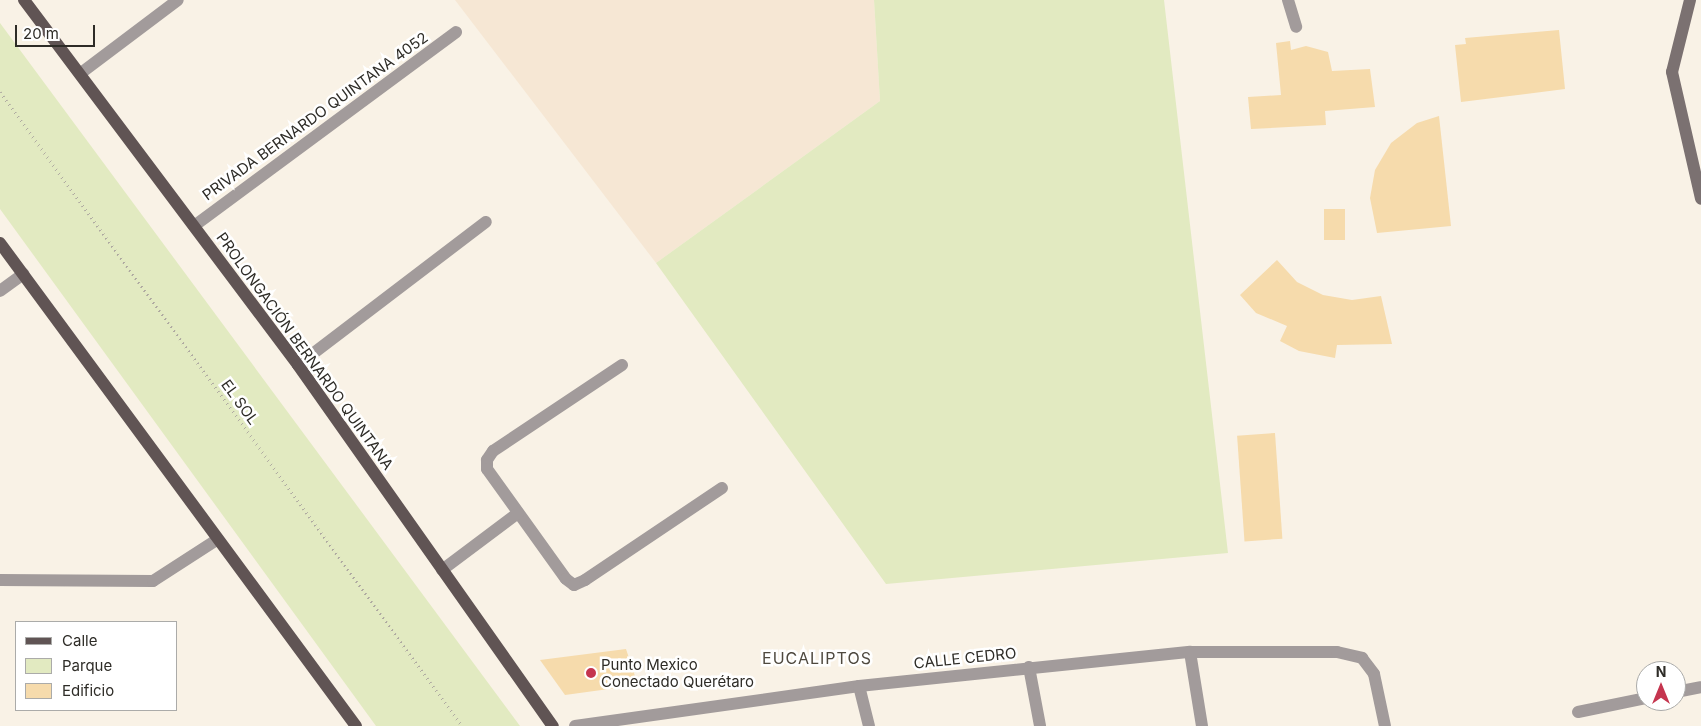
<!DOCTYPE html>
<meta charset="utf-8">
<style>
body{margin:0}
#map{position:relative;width:1701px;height:726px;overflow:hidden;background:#f9f2e6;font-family:Inter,sans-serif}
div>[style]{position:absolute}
.education>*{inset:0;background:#f6e7d4}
.green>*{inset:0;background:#e2eac1}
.building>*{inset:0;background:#f6dbac;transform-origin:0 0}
.path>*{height:3px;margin-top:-1.5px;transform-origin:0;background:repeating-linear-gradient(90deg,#afaaa1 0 1px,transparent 0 5px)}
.lane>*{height:12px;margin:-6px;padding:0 6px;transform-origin:6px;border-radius:6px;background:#a29b9b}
.street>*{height:12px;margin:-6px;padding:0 6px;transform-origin:6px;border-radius:6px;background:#a29b9b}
.secondary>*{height:12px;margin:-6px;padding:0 6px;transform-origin:6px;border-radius:6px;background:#7b7171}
.primary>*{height:12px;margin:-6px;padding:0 6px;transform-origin:6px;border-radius:6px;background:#605454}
.dots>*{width:14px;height:14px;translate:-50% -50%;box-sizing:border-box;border:2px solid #fff;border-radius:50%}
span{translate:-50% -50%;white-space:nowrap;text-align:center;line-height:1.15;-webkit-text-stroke:5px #fff;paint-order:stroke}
.street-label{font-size:15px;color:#2e2c27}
.poi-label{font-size:15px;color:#2e2c27}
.left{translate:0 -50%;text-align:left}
.neighbourhood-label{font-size:16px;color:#4f493f;letter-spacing:1px}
.legend{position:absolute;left:15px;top:621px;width:162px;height:90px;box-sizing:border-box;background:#fff;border:1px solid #ababa9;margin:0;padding:6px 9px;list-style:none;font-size:15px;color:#2e2c27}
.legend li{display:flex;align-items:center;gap:10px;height:25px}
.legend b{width:25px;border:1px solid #ababa9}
.north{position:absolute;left:1636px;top:661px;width:50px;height:50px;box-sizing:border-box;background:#fff;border:1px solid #ababa9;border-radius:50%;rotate:0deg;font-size:14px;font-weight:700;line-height:20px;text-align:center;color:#2e2c27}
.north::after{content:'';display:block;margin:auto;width:18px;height:22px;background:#c5354f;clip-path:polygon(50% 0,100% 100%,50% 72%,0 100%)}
.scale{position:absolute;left:15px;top:25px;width:80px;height:22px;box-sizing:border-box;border:2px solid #2e2c27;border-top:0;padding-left:6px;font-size:15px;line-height:18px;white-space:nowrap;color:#2e2c27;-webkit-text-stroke:4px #fff;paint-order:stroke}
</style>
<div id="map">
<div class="education">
<div style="clip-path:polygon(455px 0,874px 0,880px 101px,656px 263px)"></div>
</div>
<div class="green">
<div style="clip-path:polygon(874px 0,1164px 0,1228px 553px,886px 584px,656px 263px,880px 101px)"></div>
<div style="clip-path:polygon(0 23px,520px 726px,376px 726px,0 209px)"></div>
</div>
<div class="building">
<div style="clip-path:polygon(1559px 30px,1565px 89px,1461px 102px,1455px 45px,1466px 44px,1465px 38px)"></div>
<div style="clip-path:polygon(1290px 41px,1291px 50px,1306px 46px,1328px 52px,1332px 71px,1370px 69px,1375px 107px,1325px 111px,1326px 125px,1251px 129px,1248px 97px,1281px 95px,1276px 43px)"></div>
<div style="clip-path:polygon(1439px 116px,1451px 226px,1377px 233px,1370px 198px,1375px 170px,1391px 143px,1417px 123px)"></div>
<div style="left:1324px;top:209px;width:21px;height:31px"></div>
<div style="clip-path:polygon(1277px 260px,1297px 282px,1323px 295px,1352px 300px,1381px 296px,1392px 344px,1337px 345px,1335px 358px,1299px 351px,1280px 341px,1287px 326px,1256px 313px,1240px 295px)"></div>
<div style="left:1275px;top:433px;width:106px;height:38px;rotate:86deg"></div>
<div style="clip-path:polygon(626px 649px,638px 685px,565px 695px,540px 660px)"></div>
</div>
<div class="path">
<div style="left:0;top:92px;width:784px;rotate:53.92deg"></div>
</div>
<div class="lane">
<div style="left:1288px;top:0;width:28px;rotate:73deg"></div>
</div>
<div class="street">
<div style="left:81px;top:73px;width:121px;rotate:-37deg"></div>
<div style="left:194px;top:226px;width:326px;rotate:-36.5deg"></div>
<div style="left:0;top:291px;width:29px;rotate:-36deg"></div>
<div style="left:298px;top:365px;width:236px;rotate:-37.3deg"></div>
<div style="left:622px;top:365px;width:155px;rotate:146.3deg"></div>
<div style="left:493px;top:451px;width:11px;rotate:124deg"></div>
<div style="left:487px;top:460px;width:9px;rotate:90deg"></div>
<div style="left:487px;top:469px;width:135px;rotate:54.3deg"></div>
<div style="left:566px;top:579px;width:10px;rotate:37deg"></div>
<div style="left:574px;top:585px;width:12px;rotate:-24deg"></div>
<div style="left:585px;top:580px;width:165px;rotate:-33.9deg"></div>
<div style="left:442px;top:570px;width:95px;rotate:-36.9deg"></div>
<div style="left:0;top:580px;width:153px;rotate:0.4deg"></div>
<div style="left:153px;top:581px;width:77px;rotate:-32.9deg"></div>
<div style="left:1190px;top:652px;width:75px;rotate:80.8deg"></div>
<div style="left:1029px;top:667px;width:60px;rotate:79.4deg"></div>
<div style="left:859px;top:686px;width:41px;rotate:76deg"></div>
<div style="left:1676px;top:692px;width:25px;rotate:-11deg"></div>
<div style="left:1578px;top:712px;width:69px;rotate:-11.6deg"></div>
<div style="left:575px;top:726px;width:287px;rotate:-8deg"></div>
<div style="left:859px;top:686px;width:333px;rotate:-5.9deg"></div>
<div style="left:1190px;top:652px;width:147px"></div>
<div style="left:1337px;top:652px;width:26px;rotate:13deg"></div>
<div style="left:1362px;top:658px;width:20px;rotate:53deg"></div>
<div style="left:1374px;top:674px;width:53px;rotate:78.1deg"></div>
</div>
<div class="secondary">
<div style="left:1690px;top:0;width:74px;rotate:104deg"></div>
<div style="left:1672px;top:72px;width:130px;rotate:77.1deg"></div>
</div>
<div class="primary">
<div style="left:24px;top:0;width:456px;rotate:53.1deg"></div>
<div style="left:298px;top:365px;width:442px;rotate:54.8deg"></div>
<div style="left:0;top:243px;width:600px;rotate:53.61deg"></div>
</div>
<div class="dots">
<div style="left:591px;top:673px;background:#c5354f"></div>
</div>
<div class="street-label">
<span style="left:315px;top:116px;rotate:-36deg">PRIVADA BERNARDO QUINTANA 4052</span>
<span style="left:305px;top:351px;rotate:54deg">PROLONGACIÓN BERNARDO QUINTANA</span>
<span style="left:240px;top:402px;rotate:54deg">EL SOL</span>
<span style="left:965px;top:658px;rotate:-6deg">CALLE CEDRO</span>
</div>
<div class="poi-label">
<span class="left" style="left:601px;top:673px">Punto Mexico<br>Conectado Querétaro</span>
</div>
<div class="neighbourhood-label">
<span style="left:817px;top:658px">EUCALIPTOS</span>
</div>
<ul class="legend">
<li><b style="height:6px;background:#605454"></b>Calle</li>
<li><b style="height:14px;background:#e2eac1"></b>Parque</li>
<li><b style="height:14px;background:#f6dbac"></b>Edificio</li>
</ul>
<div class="north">N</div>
<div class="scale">20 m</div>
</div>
